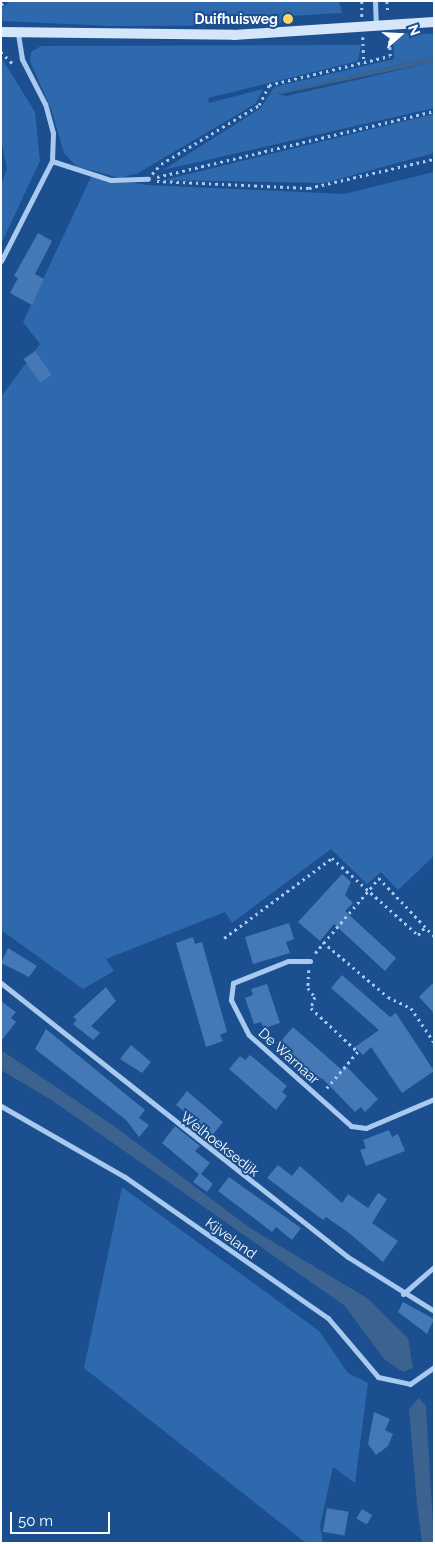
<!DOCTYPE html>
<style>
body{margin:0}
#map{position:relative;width:435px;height:1544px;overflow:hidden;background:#1b4f8f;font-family:Raleway,sans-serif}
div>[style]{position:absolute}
.green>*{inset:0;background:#2e69ad}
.water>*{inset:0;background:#3c6290}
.building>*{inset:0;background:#4478b7;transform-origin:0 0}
.path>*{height:2.5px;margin-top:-1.25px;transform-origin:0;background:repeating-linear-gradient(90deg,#a9c9ee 0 2.5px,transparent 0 6.5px)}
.minor>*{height:5px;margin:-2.5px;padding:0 2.5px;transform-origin:2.5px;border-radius:2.5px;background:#a9c9ee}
.secondary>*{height:10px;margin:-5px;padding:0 5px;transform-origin:5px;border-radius:5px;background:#d6e6fa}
.dots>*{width:14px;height:14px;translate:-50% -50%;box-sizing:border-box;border:2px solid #1b4f8f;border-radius:50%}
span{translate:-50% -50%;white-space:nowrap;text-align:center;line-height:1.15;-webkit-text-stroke:4px #1b4f8f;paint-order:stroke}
.poi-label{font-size:14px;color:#fff;font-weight:700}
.right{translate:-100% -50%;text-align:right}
.street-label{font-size:14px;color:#fff}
.frame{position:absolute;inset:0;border:2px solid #fff;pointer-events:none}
.north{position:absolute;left:375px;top:10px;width:50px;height:50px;-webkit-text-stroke:4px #1b4f8f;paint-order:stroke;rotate:71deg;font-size:14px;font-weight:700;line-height:20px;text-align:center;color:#fff}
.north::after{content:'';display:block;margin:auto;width:18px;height:22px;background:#fff;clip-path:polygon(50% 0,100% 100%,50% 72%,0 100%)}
.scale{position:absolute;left:10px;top:1512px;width:100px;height:22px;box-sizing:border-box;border:2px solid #fff;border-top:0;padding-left:6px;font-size:15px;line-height:18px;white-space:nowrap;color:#fff;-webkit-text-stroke:4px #1b4f8f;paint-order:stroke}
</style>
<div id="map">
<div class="green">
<div style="clip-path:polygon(10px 1px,339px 1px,342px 13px,289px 16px,278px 25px,111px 26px,1px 21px,1px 9px)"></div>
<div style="clip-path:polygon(393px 33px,434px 34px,434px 56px,276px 94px,287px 96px,434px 62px,434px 108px,163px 170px,261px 108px,274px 87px,394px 59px)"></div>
<div style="clip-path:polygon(361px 45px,358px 61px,208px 98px,209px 103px,263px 89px,256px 103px,240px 113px,138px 173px,120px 178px,76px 166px,64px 153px,51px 109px,30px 61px,31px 52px,41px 46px)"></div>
<div style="clip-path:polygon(1px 57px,35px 112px,40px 161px,1px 244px,1px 185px,7px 169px,1px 140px)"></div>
<div style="clip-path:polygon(434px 114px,434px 153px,324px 183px,164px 180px)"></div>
<div style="clip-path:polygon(434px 172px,434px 856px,398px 890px,381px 872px,367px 884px,331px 849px,232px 923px,225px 912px,106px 959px,114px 971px,83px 989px,1px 930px,1px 397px,40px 344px,23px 322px,91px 177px,148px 185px,344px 194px)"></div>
<div style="clip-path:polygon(122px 1187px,319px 1331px,348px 1373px,368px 1383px,355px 1483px,333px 1467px,320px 1526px,323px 1543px,306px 1543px,84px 1368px)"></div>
</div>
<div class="water">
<div style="clip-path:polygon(434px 56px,434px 62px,276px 95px,276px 93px)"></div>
<div style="clip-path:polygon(1px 1050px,114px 1126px,250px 1228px,367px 1298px,408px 1338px,413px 1368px,403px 1372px,384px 1359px,345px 1306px,53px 1101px,1px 1070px)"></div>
<div style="clip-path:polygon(419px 1398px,426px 1406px,434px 1543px,422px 1543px,417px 1504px,409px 1409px)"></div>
</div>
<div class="building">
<div style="clip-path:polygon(38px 233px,52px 241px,35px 274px,44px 279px,32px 305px,10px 293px,18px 278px,14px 276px)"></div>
<div style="left:35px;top:351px;width:29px;height:14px;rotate:55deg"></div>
<div style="clip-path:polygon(342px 874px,351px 882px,345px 895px,353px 903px,345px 911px,396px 958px,385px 971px,334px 924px,320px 941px,298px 922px)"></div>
<div style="clip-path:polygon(289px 923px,294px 939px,286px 942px,290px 953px,253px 964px,245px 937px)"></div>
<div style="clip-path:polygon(193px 937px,195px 944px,202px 942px,227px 1032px,220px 1035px,223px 1041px,206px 1047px,176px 943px)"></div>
<div style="clip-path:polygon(8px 948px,37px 966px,29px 977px,1px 963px)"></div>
<div style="clip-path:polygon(342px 975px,390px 1017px,396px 1013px,434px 1071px,402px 1093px,371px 1047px,363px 1055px,355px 1047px,379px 1030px,331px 988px)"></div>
<div style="clip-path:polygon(434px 982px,434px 1013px,419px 997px)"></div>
<div style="clip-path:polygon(267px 984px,280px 1023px,264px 1028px,261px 1022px,254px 1024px,245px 998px,253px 995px,251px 989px)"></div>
<div style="clip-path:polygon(106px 987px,116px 1001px,91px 1026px,100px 1033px,93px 1040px,73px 1024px,77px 1020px,73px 1017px)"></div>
<div style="clip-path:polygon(1px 1001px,16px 1012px,11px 1018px,16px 1022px,1px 1041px)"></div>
<div style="clip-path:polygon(293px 1027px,342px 1070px,346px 1066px,378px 1099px,365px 1112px,361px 1107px,355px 1112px,322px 1078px,318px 1082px,306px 1072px,282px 1051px,286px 1045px,281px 1041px)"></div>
<div style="clip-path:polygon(46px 1029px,145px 1110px,139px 1118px,149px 1125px,139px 1137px,126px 1120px,35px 1049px)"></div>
<div style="clip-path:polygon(131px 1045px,151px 1062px,142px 1073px,120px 1059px)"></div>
<div style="clip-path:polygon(250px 1055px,287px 1086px,282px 1092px,287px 1096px,276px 1110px,229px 1069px,240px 1056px,245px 1060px)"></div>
<div style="clip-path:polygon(187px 1091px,223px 1122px,211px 1137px,205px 1139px,194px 1130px,198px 1123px,176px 1105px)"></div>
<div style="clip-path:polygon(175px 1126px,200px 1146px,195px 1151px,210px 1163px,201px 1174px,213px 1184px,207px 1192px,193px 1182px,199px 1174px,162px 1143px)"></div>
<div style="clip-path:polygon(389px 1130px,392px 1137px,398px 1134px,405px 1151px,366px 1166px,360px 1150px,366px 1148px,363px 1140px)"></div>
<div style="clip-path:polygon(278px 1165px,292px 1176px,300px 1166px,342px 1203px,348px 1194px,368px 1208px,378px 1193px,387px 1199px,372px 1223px,398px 1241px,383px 1262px,349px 1233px,326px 1217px,323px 1220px,267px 1178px)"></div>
<div style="clip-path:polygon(229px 1177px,301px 1228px,292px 1240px,276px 1227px,272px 1232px,218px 1191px)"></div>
<div style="clip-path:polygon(403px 1302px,434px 1319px,427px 1334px,398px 1312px)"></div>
<div style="clip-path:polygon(374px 1412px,390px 1419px,385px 1430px,393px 1434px,388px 1446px,376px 1455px,368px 1444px)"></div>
<div style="left:327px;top:1508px;width:22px;height:24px;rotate:10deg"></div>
<div style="left:362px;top:1509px;width:12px;height:11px;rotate:31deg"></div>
</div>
<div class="path">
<div style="left:362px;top:1px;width:16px;rotate:90deg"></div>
<div style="left:387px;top:1px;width:12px;rotate:85deg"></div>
<div style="left:1px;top:5px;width:6px;rotate:-39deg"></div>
<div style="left:363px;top:37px;width:26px;rotate:88deg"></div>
<div style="left:1px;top:52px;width:18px;rotate:45deg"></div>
<div style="left:152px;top:174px;width:13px;rotate:-48deg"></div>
<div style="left:161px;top:164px;width:114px;rotate:-31deg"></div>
<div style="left:259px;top:105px;width:22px;rotate:-63deg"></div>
<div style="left:269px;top:85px;width:124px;rotate:-13.5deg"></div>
<div style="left:390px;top:56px;width:20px;rotate:-93deg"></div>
<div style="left:157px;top:177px;width:285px;rotate:-13.4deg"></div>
<div style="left:157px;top:181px;width:152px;rotate:2.6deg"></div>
<div style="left:309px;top:188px;width:128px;rotate:-13.1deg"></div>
<div style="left:224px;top:938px;width:134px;rotate:-36.5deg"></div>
<div style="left:332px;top:858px;width:115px;rotate:41.8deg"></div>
<div style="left:418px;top:935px;width:11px;rotate:-49deg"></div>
<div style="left:323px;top:942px;width:85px;rotate:40.2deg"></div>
<div style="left:388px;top:997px;width:25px;rotate:26deg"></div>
<div style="left:411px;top:1008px;width:41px;rotate:55.9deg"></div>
<div style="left:315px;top:953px;width:99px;rotate:-49.5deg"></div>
<div style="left:379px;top:878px;width:80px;rotate:46.5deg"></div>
<div style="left:309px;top:970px;width:18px;rotate:93deg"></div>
<div style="left:308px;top:988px;width:11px;rotate:52deg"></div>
<div style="left:315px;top:997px;width:12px;rotate:110deg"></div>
<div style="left:311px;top:1008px;width:64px;rotate:43.1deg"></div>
<div style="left:358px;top:1052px;width:52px;rotate:130.4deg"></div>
</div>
<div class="minor">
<div style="left:375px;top:1px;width:25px;rotate:88deg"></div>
<div style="left:52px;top:161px;width:62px;rotate:17.9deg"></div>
<div style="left:111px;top:180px;width:37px;rotate:-2deg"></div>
<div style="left:1px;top:261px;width:112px;rotate:-63deg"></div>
<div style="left:52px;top:161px;width:28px;rotate:-88deg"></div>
<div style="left:53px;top:133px;width:30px;rotate:-105deg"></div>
<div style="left:45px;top:104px;width:51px;rotate:-117.1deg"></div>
<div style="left:22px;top:59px;width:26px;rotate:-99deg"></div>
<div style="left:310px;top:961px;width:22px;rotate:180deg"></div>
<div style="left:288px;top:961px;width:59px;rotate:158.2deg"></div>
<div style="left:233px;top:983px;width:17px;rotate:97deg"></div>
<div style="left:231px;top:1000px;width:39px;rotate:63deg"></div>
<div style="left:249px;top:1035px;width:137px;rotate:41.7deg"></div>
<div style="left:351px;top:1126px;width:15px;rotate:8deg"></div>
<div style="left:366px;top:1128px;width:74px;rotate:-23.1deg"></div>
<div style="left:1px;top:983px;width:442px;rotate:38.3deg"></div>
<div style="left:348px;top:1257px;width:102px;rotate:32.1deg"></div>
<div style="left:1px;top:1106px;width:143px;rotate:29.8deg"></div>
<div style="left:125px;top:1177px;width:247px;rotate:34.8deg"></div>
<div style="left:328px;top:1318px;width:77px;rotate:49.7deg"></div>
<div style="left:378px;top:1377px;width:33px;rotate:12deg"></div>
<div style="left:410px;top:1384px;width:29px;rotate:-35deg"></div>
<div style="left:403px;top:1294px;width:41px;rotate:-41.1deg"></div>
</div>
<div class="secondary">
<div style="left:1px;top:32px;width:233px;rotate:0.7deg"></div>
<div style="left:234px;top:35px;width:200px;rotate:-3.7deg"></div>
</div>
<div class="dots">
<div style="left:288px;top:19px;background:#ffd166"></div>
</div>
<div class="poi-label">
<span class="right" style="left:278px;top:19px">Duifhuisweg</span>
</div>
<div class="street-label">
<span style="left:289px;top:1056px;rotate:42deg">De Warnaar</span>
<span style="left:220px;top:1144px;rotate:38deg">Welhoeksedijk</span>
<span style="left:231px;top:1238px;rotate:36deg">Kijveland</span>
</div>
<div class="frame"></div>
<div class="north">N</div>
<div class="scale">50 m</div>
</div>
